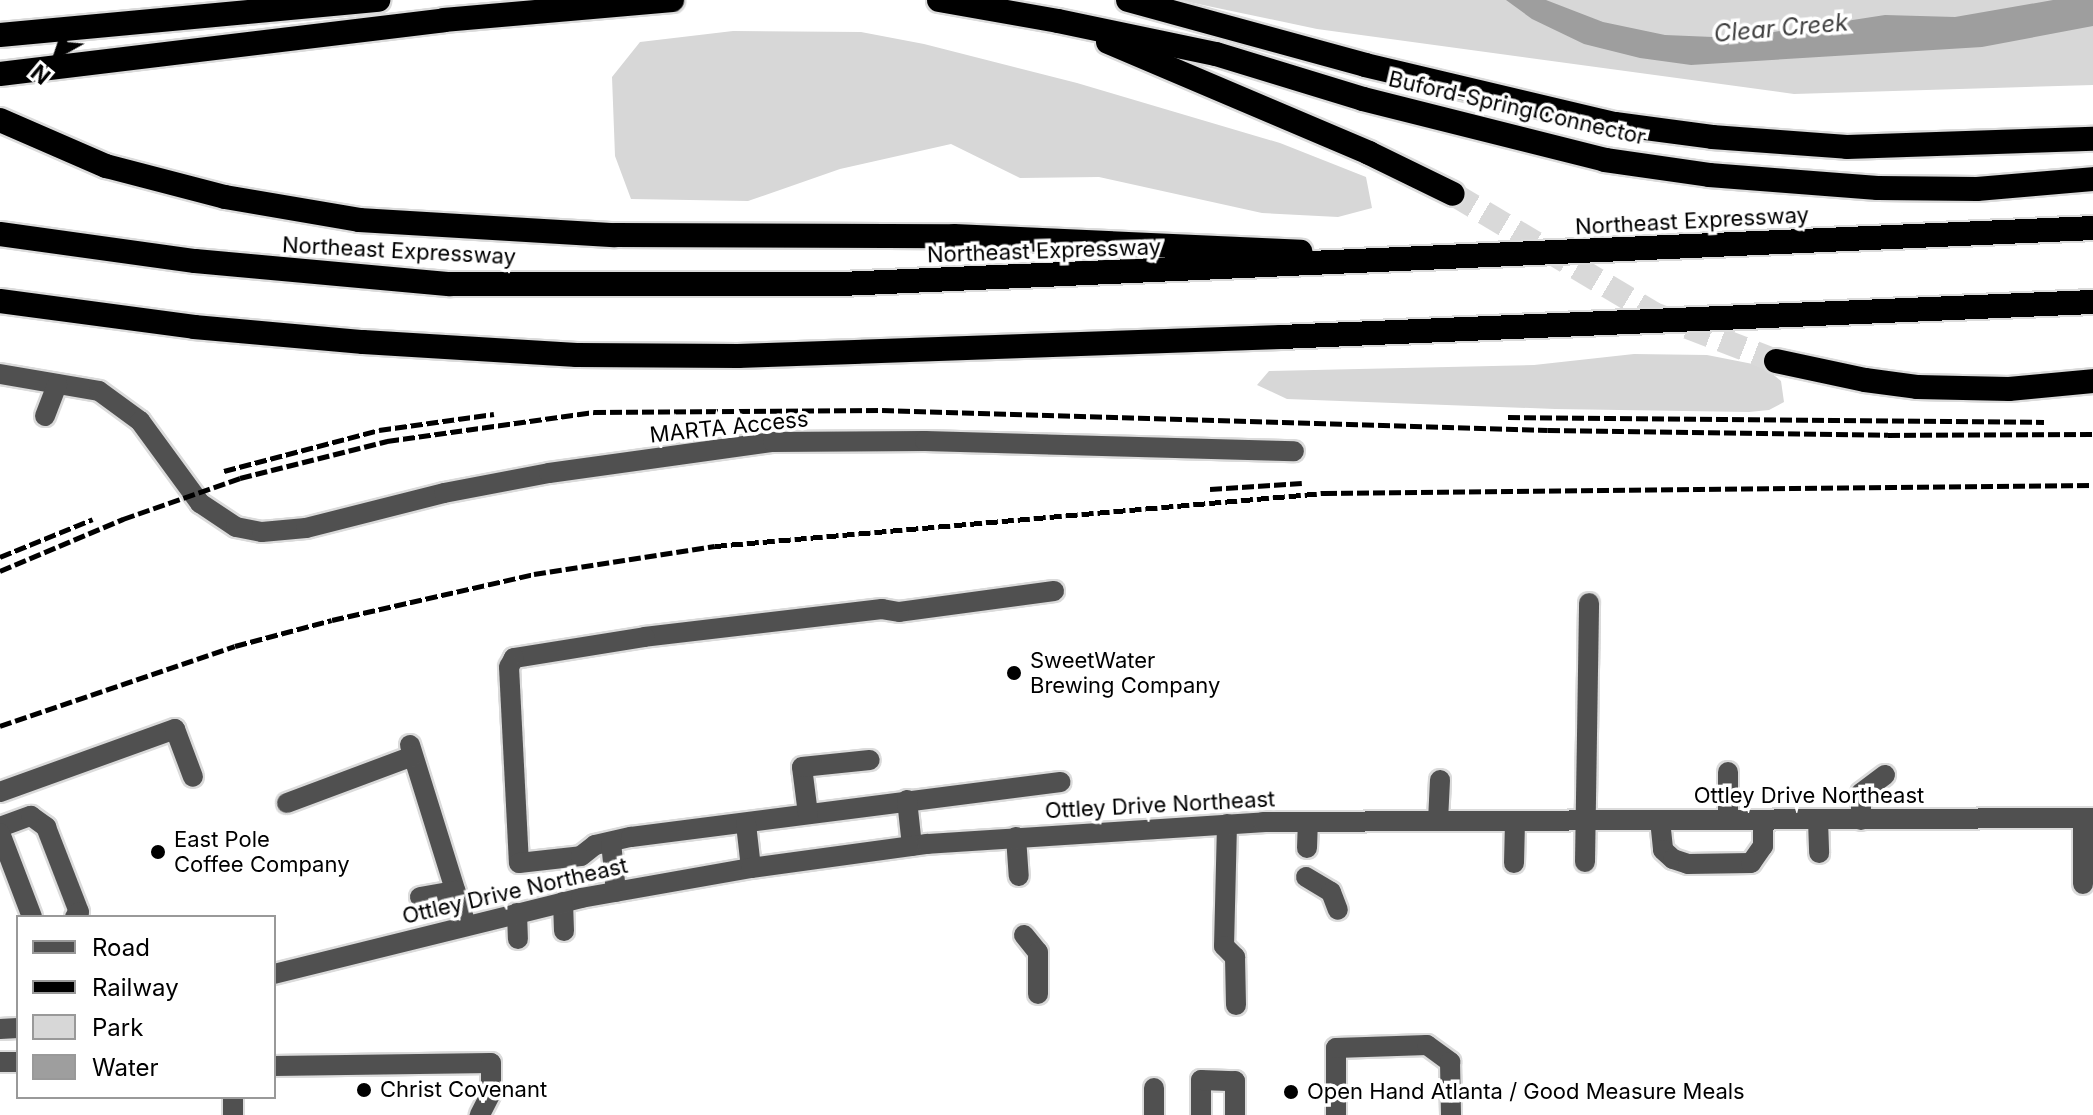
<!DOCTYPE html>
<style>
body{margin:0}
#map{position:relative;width:2093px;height:1115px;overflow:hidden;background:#fff;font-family:Inter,sans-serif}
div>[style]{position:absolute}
.green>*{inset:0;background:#d7d7d7}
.water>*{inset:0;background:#9e9e9e}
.highway-tunnel>*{height:24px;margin-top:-12px;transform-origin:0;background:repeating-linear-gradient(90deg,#d9d9d9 0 24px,transparent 0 36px)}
.roads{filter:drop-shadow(2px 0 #dbdbdb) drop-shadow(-2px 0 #dbdbdb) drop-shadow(0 2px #dbdbdb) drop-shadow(0 -2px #dbdbdb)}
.minor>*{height:20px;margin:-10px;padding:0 10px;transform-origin:10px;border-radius:10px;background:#505050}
.highway>*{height:24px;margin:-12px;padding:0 12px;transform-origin:12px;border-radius:12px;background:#000}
.rail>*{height:5px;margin-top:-2.5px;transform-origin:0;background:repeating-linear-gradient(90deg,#000 0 12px,transparent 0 16px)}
.dots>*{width:22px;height:22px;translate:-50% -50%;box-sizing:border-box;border:4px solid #fff;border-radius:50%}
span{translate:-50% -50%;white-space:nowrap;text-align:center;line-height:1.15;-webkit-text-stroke:7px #fff;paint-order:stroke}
.street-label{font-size:22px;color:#000}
.poi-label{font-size:22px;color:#000}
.left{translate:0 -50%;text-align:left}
.water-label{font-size:24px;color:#3f3f3f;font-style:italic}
.legend{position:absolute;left:16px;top:915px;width:260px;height:184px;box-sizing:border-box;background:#fff;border:2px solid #999;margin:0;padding:10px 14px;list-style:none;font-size:24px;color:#000}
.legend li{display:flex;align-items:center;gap:16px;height:40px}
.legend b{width:40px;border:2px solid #999}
.north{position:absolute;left:16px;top:16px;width:80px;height:80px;-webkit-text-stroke:6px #fff;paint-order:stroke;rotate:220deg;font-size:22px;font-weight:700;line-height:32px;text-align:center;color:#000}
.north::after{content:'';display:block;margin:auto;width:28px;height:36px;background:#000;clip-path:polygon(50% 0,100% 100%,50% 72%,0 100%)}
</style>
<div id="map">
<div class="green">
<div style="clip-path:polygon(1179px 0,2093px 0,2093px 85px,1794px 94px,1317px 29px)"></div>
<div style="clip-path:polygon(733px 31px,861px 32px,924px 44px,1077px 83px,1280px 143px,1366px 177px,1372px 208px,1338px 217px,1262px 213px,1099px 177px,1020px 178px,951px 144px,840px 169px,748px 201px,631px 199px,615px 156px,612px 77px,640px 42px)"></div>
<div style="clip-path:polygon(1634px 354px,1707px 355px,1763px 366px,1781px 381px,1784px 402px,1769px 410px,1749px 412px,1555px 409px,1287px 399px,1257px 385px,1269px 371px,1534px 365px)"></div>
</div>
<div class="water">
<div style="clip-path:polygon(1506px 0,1546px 0,1603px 22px,1665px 35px,1713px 37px,1761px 34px,1885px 15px,1955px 17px,2053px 0,2093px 0,2093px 26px,1982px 47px,1691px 65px,1640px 58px,1584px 44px,1532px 19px)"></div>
</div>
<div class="highway-tunnel">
<div style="left:1453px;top:194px;width:234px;rotate:30.8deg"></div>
<div style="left:1654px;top:314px;width:131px;rotate:21.1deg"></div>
</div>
<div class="roads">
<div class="minor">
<div style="left:0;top:374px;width:100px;rotate:9.7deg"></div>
<div style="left:99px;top:391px;width:51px;rotate:36.2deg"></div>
<div style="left:140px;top:421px;width:102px;rotate:53.8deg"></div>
<div style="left:200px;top:503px;width:43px;rotate:33.7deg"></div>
<div style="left:236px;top:527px;width:26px;rotate:11deg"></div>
<div style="left:262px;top:532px;width:44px;rotate:-5.2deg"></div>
<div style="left:306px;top:528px;width:142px;rotate:-14.2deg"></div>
<div style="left:444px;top:493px;width:107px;rotate:-10.8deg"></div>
<div style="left:549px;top:473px;width:226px;rotate:-7.9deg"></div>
<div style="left:773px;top:442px;width:152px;rotate:-0.4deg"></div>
<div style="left:925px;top:441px;width:369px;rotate:1.6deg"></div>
<div style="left:45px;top:416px;width:34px;rotate:-69deg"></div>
<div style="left:1054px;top:591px;width:156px;rotate:172.3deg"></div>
<div style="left:899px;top:612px;width:17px;rotate:-170deg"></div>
<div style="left:882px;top:609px;width:239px;rotate:173.3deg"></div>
<div style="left:645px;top:637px;width:133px;rotate:170.9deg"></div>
<div style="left:514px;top:658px;width:10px;rotate:119deg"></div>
<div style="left:509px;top:667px;width:196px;rotate:87.1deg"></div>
<div style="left:519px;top:863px;width:62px;rotate:-6.4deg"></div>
<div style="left:581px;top:856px;width:18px;rotate:-38deg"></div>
<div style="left:595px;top:845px;width:37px;rotate:-13deg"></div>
<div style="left:631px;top:837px;width:433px;rotate:-7.3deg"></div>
<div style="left:410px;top:745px;width:189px;rotate:72.7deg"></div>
<div style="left:1728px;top:772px;width:48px;rotate:90deg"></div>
<div style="left:0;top:792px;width:186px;rotate:-19.8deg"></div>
<div style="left:175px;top:729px;width:51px;rotate:69.4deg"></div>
<div style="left:907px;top:800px;width:46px;rotate:83.8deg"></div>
<div style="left:287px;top:803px;width:134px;rotate:-20.5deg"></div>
<div style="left:808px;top:814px;width:47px;rotate:-97.3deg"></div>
<div style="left:802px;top:767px;width:68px;rotate:-5.9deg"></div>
<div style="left:2083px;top:818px;width:66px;rotate:90deg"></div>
<div style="left:1660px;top:820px;width:30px;rotate:84deg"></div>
<div style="left:1663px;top:850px;width:13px;rotate:42deg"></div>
<div style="left:1673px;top:859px;width:16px;rotate:18deg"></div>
<div style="left:1688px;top:864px;width:63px;rotate:-0.9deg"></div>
<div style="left:1751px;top:863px;width:21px;rotate:-55deg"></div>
<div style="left:1763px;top:846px;width:26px;rotate:-90deg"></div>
<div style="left:1818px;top:820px;width:33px;rotate:88deg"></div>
<div style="left:1861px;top:820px;width:27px;rotate:-90deg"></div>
<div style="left:1861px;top:793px;width:30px;rotate:-37deg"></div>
<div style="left:1438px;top:821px;width:41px;rotate:-87.2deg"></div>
<div style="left:746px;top:824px;width:44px;rotate:83.5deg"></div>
<div style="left:1227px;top:824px;width:122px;rotate:91.4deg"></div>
<div style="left:1224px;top:946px;width:16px;rotate:45deg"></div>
<div style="left:1235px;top:957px;width:48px;rotate:88.8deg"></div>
<div style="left:0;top:827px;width:33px;rotate:-20deg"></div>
<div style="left:31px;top:816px;width:19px;rotate:36deg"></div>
<div style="left:46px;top:827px;width:91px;rotate:68.8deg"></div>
<div style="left:79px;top:912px;width:6px;rotate:129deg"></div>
<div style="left:0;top:833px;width:90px;rotate:69.1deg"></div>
<div style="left:1016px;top:837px;width:39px;rotate:86deg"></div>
<div style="left:611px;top:842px;width:50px;rotate:84.3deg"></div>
<div style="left:1307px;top:848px;width:26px;rotate:-88deg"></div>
<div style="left:1585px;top:862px;width:259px;rotate:-89.1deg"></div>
<div style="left:1514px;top:863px;width:42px;rotate:-88.6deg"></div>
<div style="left:1306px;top:877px;width:29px;rotate:31deg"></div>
<div style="left:1331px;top:892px;width:19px;rotate:69deg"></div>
<div style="left:420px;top:897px;width:36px;rotate:-10deg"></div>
<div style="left:563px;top:902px;width:29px;rotate:88deg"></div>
<div style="left:517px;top:913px;width:26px;rotate:88deg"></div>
<div style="left:1024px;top:935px;width:22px;rotate:51deg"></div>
<div style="left:1038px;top:952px;width:42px;rotate:90deg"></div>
<div style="left:274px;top:974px;width:316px;rotate:-13.9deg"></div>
<div style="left:581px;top:898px;width:173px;rotate:-10deg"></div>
<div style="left:751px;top:868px;width:178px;rotate:-7.8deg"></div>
<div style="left:927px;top:844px;width:337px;rotate:-3.7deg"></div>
<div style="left:1263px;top:822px;width:830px;rotate:-0.28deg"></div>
<div style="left:0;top:1029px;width:18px;rotate:-3deg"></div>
<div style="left:0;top:1062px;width:18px"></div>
<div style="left:274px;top:1066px;width:217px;rotate:-0.8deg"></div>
<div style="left:491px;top:1063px;width:30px;rotate:90deg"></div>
<div style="left:491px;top:1093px;width:25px;rotate:117deg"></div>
<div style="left:233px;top:1097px;width:18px;rotate:90deg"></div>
<div style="left:1154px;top:1115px;width:27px;rotate:-90deg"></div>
<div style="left:1201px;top:1115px;width:35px;rotate:-90deg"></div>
<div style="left:1201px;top:1080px;width:34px;rotate:2deg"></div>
<div style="left:1235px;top:1081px;width:34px;rotate:90deg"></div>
<div style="left:1336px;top:1115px;width:67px;rotate:-90deg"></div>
<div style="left:1336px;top:1048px;width:91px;rotate:-1.9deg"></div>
<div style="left:1427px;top:1045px;width:29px;rotate:36deg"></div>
<div style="left:1450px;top:1062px;width:53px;rotate:88.9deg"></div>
</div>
<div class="highway">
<div style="left:939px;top:0;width:121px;rotate:10deg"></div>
<div style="left:1058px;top:21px;width:161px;rotate:11.8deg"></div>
<div style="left:1216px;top:54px;width:154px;rotate:17deg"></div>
<div style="left:1363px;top:99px;width:250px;rotate:14.1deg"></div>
<div style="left:1605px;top:160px;width:105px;rotate:8.2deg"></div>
<div style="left:1709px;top:175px;width:169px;rotate:4.4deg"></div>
<div style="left:1878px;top:188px;width:99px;rotate:0.6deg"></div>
<div style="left:1977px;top:189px;width:116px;rotate:-4.9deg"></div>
<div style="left:1128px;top:0;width:246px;rotate:15.3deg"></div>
<div style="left:1365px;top:65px;width:257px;rotate:13.3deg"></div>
<div style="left:1615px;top:124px;width:98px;rotate:7.6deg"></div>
<div style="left:1712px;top:137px;width:135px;rotate:4.2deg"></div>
<div style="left:1847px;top:147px;width:246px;rotate:-1.9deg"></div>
<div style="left:0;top:35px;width:380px;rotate:-5.3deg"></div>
<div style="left:1108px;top:42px;width:284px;rotate:23deg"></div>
<div style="left:1369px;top:153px;width:93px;rotate:26deg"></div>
<div style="left:0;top:74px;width:447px;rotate:-6.9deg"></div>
<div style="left:444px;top:20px;width:229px;rotate:-5deg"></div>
<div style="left:0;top:120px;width:116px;rotate:23.5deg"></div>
<div style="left:106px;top:166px;width:123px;rotate:14.6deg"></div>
<div style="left:225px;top:197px;width:136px;rotate:9.7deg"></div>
<div style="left:359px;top:220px;width:256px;rotate:3.4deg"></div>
<div style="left:615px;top:235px;width:339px;rotate:0.2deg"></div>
<div style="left:954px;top:236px;width:347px;rotate:2.6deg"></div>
<div style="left:0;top:234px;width:197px;rotate:7.9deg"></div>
<div style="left:195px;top:261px;width:256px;rotate:5.2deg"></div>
<div style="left:450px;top:284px;width:391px"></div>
<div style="left:841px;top:284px;width:1253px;rotate:-2.56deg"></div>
<div style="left:0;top:301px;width:196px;rotate:7.6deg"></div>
<div style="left:194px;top:327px;width:170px;rotate:5.1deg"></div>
<div style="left:363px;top:342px;width:214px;rotate:3.5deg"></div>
<div style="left:577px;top:355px;width:161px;rotate:0.4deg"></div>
<div style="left:738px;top:356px;width:543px;rotate:-2deg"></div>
<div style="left:1281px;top:337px;width:813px;rotate:-2.47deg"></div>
<div style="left:1776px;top:361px;width:91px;rotate:12.1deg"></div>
<div style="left:1865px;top:380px;width:52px;rotate:7.7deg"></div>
<div style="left:1917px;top:387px;width:92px;rotate:1.2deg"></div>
<div style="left:2009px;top:389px;width:84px;rotate:-5.4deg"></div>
</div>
</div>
<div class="rail">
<div style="left:1508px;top:417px;width:536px;rotate:0.53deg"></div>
<div style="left:224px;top:471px;width:160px;rotate:-14.8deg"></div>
<div style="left:379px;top:430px;width:116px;rotate:-7.9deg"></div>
<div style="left:1210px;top:489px;width:92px;rotate:-3.7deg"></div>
<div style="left:0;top:557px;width:100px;rotate:-22.2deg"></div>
<div style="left:0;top:571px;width:134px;rotate:-22.9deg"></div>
<div style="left:123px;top:519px;width:124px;rotate:-19.3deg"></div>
<div style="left:240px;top:478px;width:152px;rotate:-14.1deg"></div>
<div style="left:387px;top:441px;width:209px;rotate:-8deg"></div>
<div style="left:594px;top:412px;width:288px;rotate:-0.4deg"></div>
<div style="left:882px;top:410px;width:666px;rotate:1.72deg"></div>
<div style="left:1548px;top:430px;width:340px;rotate:0.8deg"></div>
<div style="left:1888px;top:435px;width:205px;rotate:-0.3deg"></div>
<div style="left:0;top:726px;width:248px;rotate:-18.8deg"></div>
<div style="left:235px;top:646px;width:100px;rotate:-15deg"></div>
<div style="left:332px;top:620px;width:207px;rotate:-12.8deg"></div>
<div style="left:534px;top:574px;width:183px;rotate:-8.8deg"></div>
<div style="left:715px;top:546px;width:612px;rotate:-4.97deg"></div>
<div style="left:1325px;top:493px;width:768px;rotate:-0.6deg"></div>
</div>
<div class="dots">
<div style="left:1014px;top:673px;background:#000"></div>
<div style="left:158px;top:852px;background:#000"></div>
<div style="left:364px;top:1090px;background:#000"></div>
<div style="left:1291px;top:1092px;background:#000"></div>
</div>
<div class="street-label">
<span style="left:1517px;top:108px;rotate:13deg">Buford-Spring Connector</span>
<span style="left:1692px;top:221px;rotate:-3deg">Northeast Expressway</span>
<span style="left:399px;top:251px;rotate:3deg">Northeast Expressway</span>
<span style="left:1044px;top:251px;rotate:-2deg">Northeast Expressway</span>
<span style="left:729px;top:427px;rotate:-6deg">MARTA Access</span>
<span style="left:1809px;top:796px">Ottley Drive Northeast</span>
<span style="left:1160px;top:805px;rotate:-3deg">Ottley Drive Northeast</span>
<span style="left:515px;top:891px;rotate:-13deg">Ottley Drive Northeast</span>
</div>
<div class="poi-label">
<span class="left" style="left:1030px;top:673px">SweetWater<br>Brewing Company</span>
<span class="left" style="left:174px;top:852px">East Pole<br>Coffee Company</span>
<span class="left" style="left:380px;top:1090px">Christ Covenant</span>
<span class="left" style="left:1307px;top:1092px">Open Hand Atlanta / Good Measure Meals</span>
</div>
<div class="water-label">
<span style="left:1781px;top:28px;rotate:-5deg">Clear Creek</span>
</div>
<ul class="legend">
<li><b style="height:10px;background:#505050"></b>Road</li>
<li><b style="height:10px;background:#000"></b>Railway</li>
<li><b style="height:22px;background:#d7d7d7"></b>Park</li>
<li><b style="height:22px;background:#9e9e9e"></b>Water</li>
</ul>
<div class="north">N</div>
</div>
